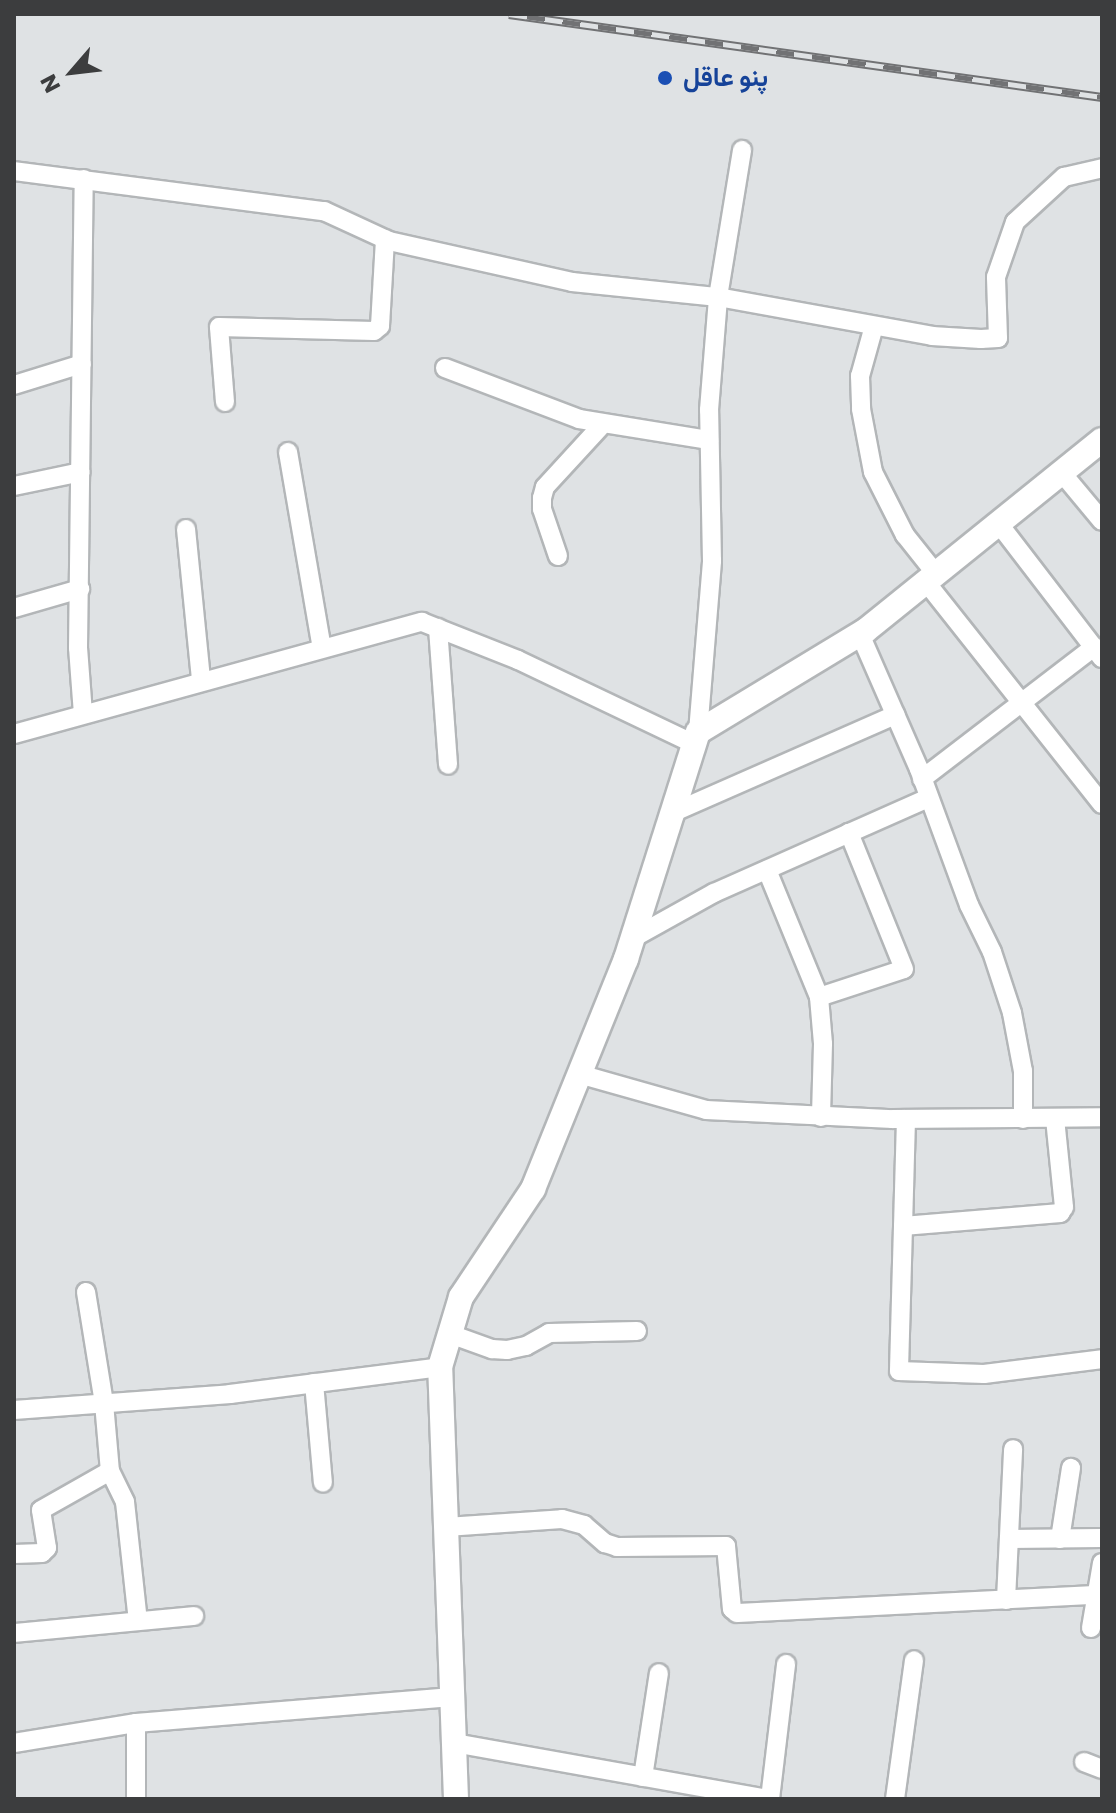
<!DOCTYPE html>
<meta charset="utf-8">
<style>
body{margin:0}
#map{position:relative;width:1116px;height:1813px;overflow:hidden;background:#dfe2e4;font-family:Poppins,Vazirmatn,sans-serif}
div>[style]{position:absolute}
.roads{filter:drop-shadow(2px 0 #b3b6b8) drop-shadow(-2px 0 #b3b6b8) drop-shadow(0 2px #b3b6b8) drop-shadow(0 -2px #b3b6b8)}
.minor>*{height:18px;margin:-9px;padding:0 9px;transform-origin:9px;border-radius:9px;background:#fff}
.tertiary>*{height:24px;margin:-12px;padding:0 12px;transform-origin:12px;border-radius:12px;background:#fff}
.rail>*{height:9px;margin-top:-4.5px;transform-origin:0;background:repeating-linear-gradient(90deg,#dfe2e4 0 18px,#717274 0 36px);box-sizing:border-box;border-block:2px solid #717274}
.dots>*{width:22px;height:22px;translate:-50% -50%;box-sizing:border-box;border:4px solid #dfe2e4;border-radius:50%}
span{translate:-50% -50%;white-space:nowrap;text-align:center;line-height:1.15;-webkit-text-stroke:7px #dfe2e4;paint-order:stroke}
.transit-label{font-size:26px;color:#164399;font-weight:700}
.left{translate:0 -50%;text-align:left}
.frame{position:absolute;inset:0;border:16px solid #3c3d3e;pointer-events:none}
.north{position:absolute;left:32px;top:32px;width:80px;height:80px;-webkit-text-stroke:6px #dfe2e4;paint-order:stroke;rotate:242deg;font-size:22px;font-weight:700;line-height:32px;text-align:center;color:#3c3d3e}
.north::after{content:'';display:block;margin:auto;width:28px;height:36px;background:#3c3d3e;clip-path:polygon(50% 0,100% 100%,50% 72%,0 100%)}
</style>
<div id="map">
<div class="roads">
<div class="minor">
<div style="left:14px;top:171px;width:313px;rotate:7.4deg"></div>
<div style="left:324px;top:211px;width:72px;rotate:24.8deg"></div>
<div style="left:389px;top:241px;width:188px;rotate:12.6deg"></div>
<div style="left:572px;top:282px;width:147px;rotate:5.9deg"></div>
<div style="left:718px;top:297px;width:218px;rotate:10.3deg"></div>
<div style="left:932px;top:336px;width:49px;rotate:3.5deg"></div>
<div style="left:981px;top:339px;width:17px;rotate:-3deg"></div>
<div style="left:998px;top:338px;width:61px;rotate:-91.9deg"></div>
<div style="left:996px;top:277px;width:58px;rotate:-70.9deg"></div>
<div style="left:1015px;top:222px;width:67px;rotate:-42.6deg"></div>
<div style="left:1064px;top:177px;width:39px;rotate:-13deg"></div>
<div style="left:874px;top:326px;width:52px;rotate:105.6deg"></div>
<div style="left:860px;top:376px;width:33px;rotate:88deg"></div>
<div style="left:861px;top:409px;width:64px;rotate:79.2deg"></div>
<div style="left:873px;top:472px;width:71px;rotate:63.1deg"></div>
<div style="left:905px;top:535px;width:50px;rotate:51.5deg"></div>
<div style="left:445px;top:368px;width:143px;rotate:20.8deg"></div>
<div style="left:579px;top:419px;width:132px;rotate:9.2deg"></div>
<div style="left:14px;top:385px;width:71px;rotate:-17.2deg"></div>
<div style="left:225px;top:402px;width:75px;rotate:-94.6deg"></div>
<div style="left:219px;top:327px;width:155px;rotate:1.5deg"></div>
<div style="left:374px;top:331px;width:8px;rotate:-40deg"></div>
<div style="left:380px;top:326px;width:87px;rotate:-86.7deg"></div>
<div style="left:288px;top:452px;width:199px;rotate:80.2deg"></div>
<div style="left:1062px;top:473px;width:62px;rotate:50.2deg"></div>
<div style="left:14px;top:486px;width:68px;rotate:-11.8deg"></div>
<div style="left:999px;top:524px;width:169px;rotate:52.5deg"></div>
<div style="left:186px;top:529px;width:152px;rotate:84.3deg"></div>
<div style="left:558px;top:556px;width:50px;rotate:-108.8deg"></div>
<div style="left:542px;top:509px;width:11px;rotate:-90deg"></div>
<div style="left:542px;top:498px;width:11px;rotate:-75deg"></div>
<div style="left:545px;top:487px;width:84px;rotate:-47.4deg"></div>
<div style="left:926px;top:582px;width:283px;rotate:51.6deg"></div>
<div style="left:14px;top:608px;width:69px;rotate:-16.1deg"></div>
<div style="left:438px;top:628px;width:137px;rotate:85.8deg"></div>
<div style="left:860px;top:634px;width:147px;rotate:66.4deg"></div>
<div style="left:919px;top:769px;width:145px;rotate:69.8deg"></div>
<div style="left:969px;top:905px;width:52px;rotate:63.9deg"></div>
<div style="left:992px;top:952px;width:64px;rotate:71.8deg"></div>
<div style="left:1012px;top:1013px;width:59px;rotate:79.3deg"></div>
<div style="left:1023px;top:1071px;width:48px;rotate:90deg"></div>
<div style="left:83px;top:714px;width:66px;rotate:-94.3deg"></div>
<div style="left:78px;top:648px;width:469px;rotate:-89.3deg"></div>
<div style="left:698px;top:732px;width:172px;rotate:-85.3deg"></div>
<div style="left:712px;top:561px;width:151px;rotate:-91.1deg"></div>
<div style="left:709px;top:410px;width:113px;rotate:-85.4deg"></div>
<div style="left:718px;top:297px;width:149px;rotate:-80.7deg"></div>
<div style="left:14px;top:734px;width:423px;rotate:-15.4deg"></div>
<div style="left:422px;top:622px;width:103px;rotate:21.6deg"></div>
<div style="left:518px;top:660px;width:195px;rotate:25.5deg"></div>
<div style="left:922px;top:779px;width:217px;rotate:-37.5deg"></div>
<div style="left:672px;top:813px;width:244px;rotate:-23.7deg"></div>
<div style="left:767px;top:870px;width:137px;rotate:67.7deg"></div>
<div style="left:819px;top:997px;width:47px;rotate:85.1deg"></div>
<div style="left:823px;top:1044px;width:73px;rotate:91.6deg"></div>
<div style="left:633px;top:938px;width:93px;rotate:-29.1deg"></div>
<div style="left:714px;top:893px;width:234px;rotate:-23.9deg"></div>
<div style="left:819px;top:997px;width:89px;rotate:-18.2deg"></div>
<div style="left:904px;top:969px;width:147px;rotate:-112deg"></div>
<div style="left:579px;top:1074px;width:132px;rotate:15.8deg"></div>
<div style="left:706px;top:1110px;width:187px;rotate:2.8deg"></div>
<div style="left:893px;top:1119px;width:209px;rotate:-0.5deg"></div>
<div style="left:906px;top:1119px;width:252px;rotate:91.6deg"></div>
<div style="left:899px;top:1371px;width:85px;rotate:2deg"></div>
<div style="left:984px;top:1374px;width:119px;rotate:-7.2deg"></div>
<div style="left:903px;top:1226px;width:158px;rotate:-4.7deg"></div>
<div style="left:1060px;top:1213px;width:7px;rotate:-56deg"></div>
<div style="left:1064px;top:1207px;width:88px;rotate:-95.8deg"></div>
<div style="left:86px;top:1292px;width:112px;rotate:80.8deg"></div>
<div style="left:104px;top:1403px;width:68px;rotate:85deg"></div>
<div style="left:110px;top:1471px;width:34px;rotate:64deg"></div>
<div style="left:125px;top:1502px;width:111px;rotate:83.8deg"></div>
<div style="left:450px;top:1334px;width:45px;rotate:19.7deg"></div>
<div style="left:492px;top:1349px;width:15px;rotate:4deg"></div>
<div style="left:507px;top:1350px;width:19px;rotate:-12deg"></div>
<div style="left:526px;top:1346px;width:26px;rotate:-29deg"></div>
<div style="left:549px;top:1333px;width:88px;rotate:-1.3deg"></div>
<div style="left:314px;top:1383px;width:100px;rotate:84.9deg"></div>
<div style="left:14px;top:1410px;width:217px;rotate:-4.2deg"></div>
<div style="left:230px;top:1394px;width:212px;rotate:-7.3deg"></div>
<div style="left:446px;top:1527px;width:116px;rotate:-3.9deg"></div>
<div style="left:562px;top:1519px;width:23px;rotate:15deg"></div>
<div style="left:584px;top:1525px;width:28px;rotate:41deg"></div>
<div style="left:605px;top:1543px;width:13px;rotate:18deg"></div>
<div style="left:617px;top:1547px;width:109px;rotate:-0.5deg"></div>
<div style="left:726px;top:1546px;width:63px;rotate:84.6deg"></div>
<div style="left:732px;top:1609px;width:6px;rotate:39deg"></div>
<div style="left:737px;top:1613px;width:359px;rotate:-2.9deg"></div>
<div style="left:1009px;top:1539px;width:93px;rotate:-0.6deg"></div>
<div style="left:1060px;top:1539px;width:72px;rotate:-81.2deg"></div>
<div style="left:14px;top:1554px;width:28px;rotate:-2deg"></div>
<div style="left:42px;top:1553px;width:7px;rotate:-45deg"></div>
<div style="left:47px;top:1548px;width:38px;rotate:-99deg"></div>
<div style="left:41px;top:1510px;width:79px;rotate:-29.5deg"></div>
<div style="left:1006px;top:1600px;width:151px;rotate:-87.3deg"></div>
<div style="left:1091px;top:1628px;width:66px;rotate:-80.4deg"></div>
<div style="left:14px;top:1633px;width:181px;rotate:-5.4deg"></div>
<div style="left:14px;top:1743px;width:124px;rotate:-9.3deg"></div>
<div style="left:136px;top:1723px;width:317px;rotate:-4.7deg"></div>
<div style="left:454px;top:1743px;width:319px;rotate:10.1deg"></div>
<div style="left:1084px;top:1762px;width:19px;rotate:21deg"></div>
<div style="left:643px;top:1777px;width:105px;rotate:-81.3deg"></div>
<div style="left:136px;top:1799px;width:76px;rotate:-90deg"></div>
<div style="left:770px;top:1799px;width:136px;rotate:-83.2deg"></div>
<div style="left:895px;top:1799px;width:140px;rotate:-82.2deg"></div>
</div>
<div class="tertiary">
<div style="left:456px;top:1799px;width:432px;rotate:-92.1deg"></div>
<div style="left:440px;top:1367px;width:73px;rotate:-73.3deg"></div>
<div style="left:461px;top:1297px;width:130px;rotate:-56.3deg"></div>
<div style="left:533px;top:1189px;width:248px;rotate:-68deg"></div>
<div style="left:626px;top:959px;width:238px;rotate:-72.4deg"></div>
<div style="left:698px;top:732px;width:195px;rotate:-31.2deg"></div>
<div style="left:865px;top:631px;width:304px;rotate:-38.9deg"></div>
</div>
</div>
<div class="rail">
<div style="left:509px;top:14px;width:599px;rotate:7.97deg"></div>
</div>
<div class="dots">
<div style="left:665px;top:78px;background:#1a4fb4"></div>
</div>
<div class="transit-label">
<span class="left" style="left:683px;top:78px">پنو عاقل</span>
</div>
<div class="frame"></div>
<div class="north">N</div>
</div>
